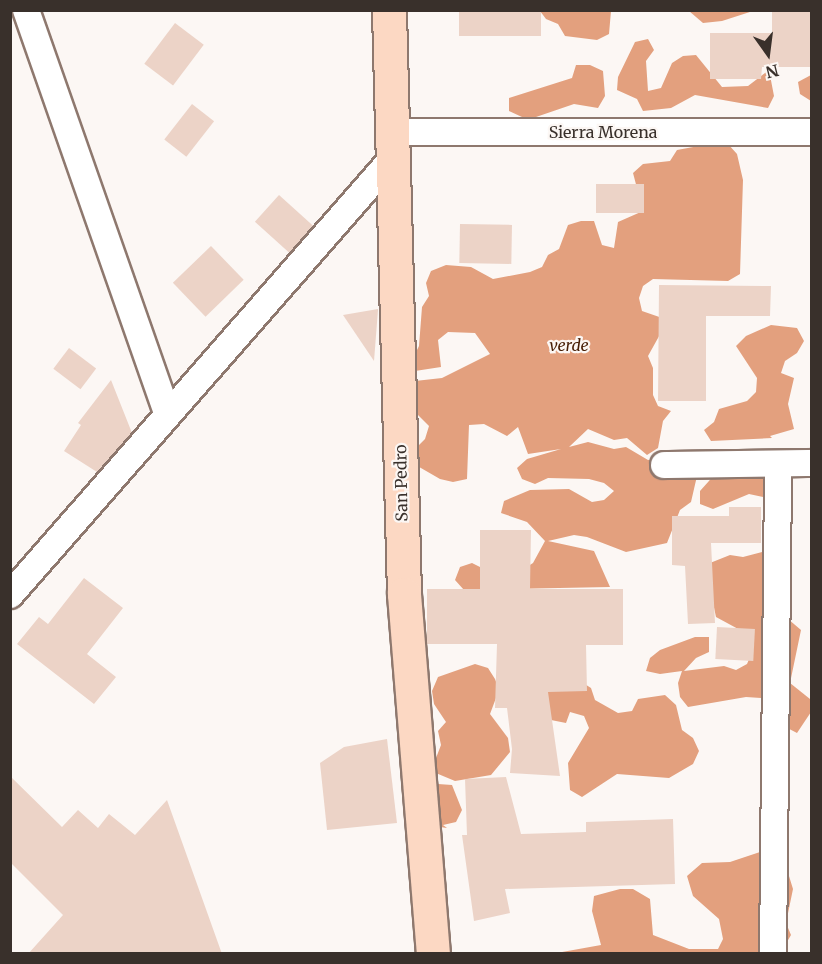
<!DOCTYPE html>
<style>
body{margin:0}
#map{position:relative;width:822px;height:964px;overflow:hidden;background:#fcf7f4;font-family:Merriweather,serif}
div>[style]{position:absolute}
.forest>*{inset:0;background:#e3a07e}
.building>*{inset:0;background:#ecd3c7;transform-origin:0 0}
.roads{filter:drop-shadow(2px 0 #8e786e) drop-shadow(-2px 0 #8e786e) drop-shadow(0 2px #8e786e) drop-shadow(0 -2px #8e786e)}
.street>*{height:26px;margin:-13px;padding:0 13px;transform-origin:13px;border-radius:13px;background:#fff}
.secondary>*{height:33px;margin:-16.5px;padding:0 16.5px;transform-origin:16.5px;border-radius:16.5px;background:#fcd8c3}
span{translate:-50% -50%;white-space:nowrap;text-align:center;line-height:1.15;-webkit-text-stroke:4.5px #fcf7f4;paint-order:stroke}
.street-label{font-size:16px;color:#39302b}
.park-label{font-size:16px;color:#471d04;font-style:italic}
.frame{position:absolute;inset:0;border:12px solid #39302b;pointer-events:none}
.north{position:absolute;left:738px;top:24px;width:60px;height:60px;-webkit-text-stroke:4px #fcf7f4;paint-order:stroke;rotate:166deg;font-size:16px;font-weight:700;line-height:24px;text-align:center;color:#39302b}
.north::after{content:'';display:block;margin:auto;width:21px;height:27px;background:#39302b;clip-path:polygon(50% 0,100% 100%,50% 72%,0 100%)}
</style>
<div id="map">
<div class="forest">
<div style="clip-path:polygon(540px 11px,611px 11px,609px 34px,597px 40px,565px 36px,558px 24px,546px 19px)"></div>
<div style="clip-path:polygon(689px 11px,753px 11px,722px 21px,703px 23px)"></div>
<div style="clip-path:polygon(648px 39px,654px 50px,646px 61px,648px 91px,661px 88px,672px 63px,683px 56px,696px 55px,722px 87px,748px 86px,769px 70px,774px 96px,768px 108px,695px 95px,671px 108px,643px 111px,637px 99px,617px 90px,618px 77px,635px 42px)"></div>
<div style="clip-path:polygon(576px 65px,590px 65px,603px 71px,605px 96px,598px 108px,574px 104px,536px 117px,522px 117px,509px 111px,509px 98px,572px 78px)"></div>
<div style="clip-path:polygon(811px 75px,811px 101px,800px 94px,798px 82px)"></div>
<div style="clip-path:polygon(715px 143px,728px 144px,737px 154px,743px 180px,740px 274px,728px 281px,653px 279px,643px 286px,639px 298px,642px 311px,668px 320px,648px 356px,653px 368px,653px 395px,658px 406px,671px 411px,663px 421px,658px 448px,647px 455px,627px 438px,614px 440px,588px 429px,569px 447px,588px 442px,614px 449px,626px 447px,648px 460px,661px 459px,697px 476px,691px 502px,680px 510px,667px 543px,626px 552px,587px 537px,574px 535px,548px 541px,594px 551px,610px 587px,464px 590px,455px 580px,460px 567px,472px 563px,484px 569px,522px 570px,533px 563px,545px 541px,527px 522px,501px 513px,504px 501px,530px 490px,569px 489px,592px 502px,604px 500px,614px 491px,604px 483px,589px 479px,548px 478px,535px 484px,522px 479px,517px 468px,527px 459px,561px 449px,528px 454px,518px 427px,507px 436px,484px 424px,469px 425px,467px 479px,453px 482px,440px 479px,414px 464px,414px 450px,425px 439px,429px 426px,410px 407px,409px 394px,415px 381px,442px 378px,490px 354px,475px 333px,448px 332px,438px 340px,441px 367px,415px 371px,413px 358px,419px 346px,422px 307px,429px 296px,426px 283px,431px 271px,446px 265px,471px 267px,493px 279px,530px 272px,542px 267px,548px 255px,559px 249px,568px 225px,581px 221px,594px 221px,602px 245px,614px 248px,618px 222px,643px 211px,633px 173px,643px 164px,670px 161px,677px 150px)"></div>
<div style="clip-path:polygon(771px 325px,797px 328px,804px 341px,797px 353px,785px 361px,781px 373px,794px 378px,788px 404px,794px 429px,770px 436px,772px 438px,711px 441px,704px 430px,714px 422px,719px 409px,747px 401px,756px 392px,757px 378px,736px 346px,746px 336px)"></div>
<div style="clip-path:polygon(742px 467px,751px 477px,777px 476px,788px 482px,791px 496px,785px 508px,768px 523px,763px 497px,749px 494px,713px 509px,700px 504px,700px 491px,717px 472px)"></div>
<div style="clip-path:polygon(781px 547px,781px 613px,801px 630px,790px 683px,810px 699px,811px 712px,797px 733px,774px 721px,761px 698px,746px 697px,688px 707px,680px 697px,678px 683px,682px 671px,660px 674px,646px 671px,650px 658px,660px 650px,695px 637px,709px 637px,709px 652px,696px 658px,684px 671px,724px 666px,736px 670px,747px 664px,752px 652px,740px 630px,716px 617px,705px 565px,730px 555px,743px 557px)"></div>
<div style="clip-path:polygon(475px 664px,488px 668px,495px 679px,499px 690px,490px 714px,508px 738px,510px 752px,491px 775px,455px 781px,431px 771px,441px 745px,438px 731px,446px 722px,434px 704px,432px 691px,438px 677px)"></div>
<div style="clip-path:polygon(580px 681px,591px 688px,595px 700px,618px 713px,632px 711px,638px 699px,665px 695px,676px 705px,682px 730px,693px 738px,699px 751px,693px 764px,669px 778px,617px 774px,582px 797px,570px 790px,568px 763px,589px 728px,584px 716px,570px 712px,566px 723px,551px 720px,546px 694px,553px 683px)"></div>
<div style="clip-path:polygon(438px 784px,452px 785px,462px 810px,456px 822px,443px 825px,447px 828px,433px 826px,426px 788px)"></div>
<div style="clip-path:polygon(763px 851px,785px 863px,793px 889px,786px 923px,791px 935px,784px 947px,769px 954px,551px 954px,601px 945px,592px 911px,594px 896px,620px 889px,633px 889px,650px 899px,653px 935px,689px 949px,718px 949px,723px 939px,719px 919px,693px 896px,687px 876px,702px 863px,730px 862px)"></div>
</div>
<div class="building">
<div style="left:459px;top:10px;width:82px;height:26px"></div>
<div style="clip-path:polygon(772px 10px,812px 10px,812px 67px,762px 67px,761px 79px,710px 79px,710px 33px,772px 33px)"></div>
<div style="left:175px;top:23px;width:36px;height:51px;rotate:37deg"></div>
<div style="left:192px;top:104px;width:28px;height:45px;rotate:38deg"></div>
<div style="left:596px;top:184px;width:48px;height:29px"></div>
<div style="left:279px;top:195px;width:47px;height:36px;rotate:42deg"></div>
<div style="left:460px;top:224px;width:52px;height:39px;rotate:1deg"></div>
<div style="left:211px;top:246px;width:47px;height:53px;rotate:46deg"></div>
<div style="clip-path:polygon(659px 285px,771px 286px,770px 316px,706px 316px,706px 401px,658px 401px)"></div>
<div style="clip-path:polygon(378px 309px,378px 310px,374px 361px,343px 315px)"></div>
<div style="left:69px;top:348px;width:34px;height:26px;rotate:37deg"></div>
<div style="clip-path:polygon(111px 380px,132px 433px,97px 472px,64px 451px,81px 425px,78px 423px)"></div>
<div style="clip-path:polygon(729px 507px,761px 507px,761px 543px,711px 543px,715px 623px,688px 624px,685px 566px,672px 565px,672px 516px,729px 516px)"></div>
<div style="clip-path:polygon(480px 530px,531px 530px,530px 589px,623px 589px,623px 645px,586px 645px,587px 691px,548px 692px,560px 776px,510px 773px,512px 749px,507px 708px,495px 708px,497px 644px,427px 644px,427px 589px,480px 589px)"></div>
<div style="clip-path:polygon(84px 578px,123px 608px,87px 654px,116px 677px,94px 704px,17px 644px,39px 617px,48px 624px)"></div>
<div style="left:717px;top:627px;width:38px;height:32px;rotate:3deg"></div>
<div style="clip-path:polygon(387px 739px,397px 823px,327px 830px,320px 763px,344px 747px)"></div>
<div style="clip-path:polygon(10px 776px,62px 827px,78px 810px,98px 828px,109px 814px,135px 835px,167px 800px,222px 954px,28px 954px,63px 915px,10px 862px)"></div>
<div style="clip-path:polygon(506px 777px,521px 834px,586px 832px,586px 822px,673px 819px,675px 884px,505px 889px,510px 913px,474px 921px,462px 835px,467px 835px,465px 779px)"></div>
</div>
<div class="roads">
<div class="street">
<div style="left:26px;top:10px;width:426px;rotate:70.7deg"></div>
<div style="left:394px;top:132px;width:418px"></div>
<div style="left:664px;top:465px;width:148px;rotate:-0.8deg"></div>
<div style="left:10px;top:595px;width:581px;rotate:-48.77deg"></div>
<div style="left:773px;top:954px;width:490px;rotate:-89.4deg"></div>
</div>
<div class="secondary">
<div style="left:389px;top:10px;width:584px;rotate:88.53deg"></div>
<div style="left:404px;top:594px;width:361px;rotate:85.4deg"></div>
</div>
</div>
<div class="street-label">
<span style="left:603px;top:132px">Sierra Morena</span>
<span style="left:401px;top:483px;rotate:-91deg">San Pedro</span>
</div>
<div class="park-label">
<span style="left:569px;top:345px">verde</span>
</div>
<div class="frame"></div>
<div class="north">N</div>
</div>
